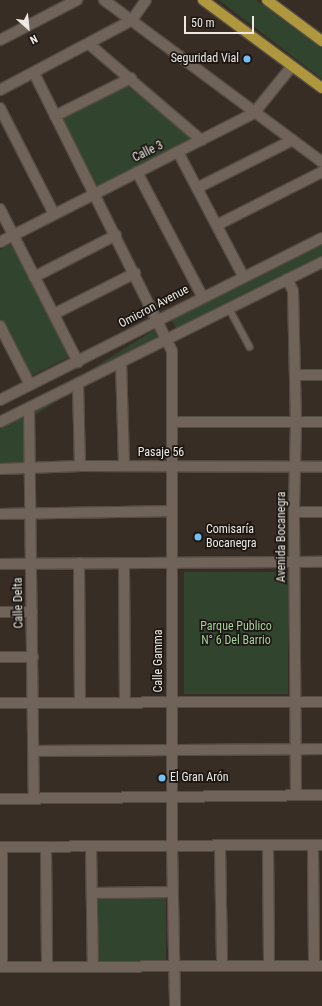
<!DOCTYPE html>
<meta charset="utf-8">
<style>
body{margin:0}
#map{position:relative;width:322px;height:1006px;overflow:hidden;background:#382d24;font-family:"Roboto Condensed",sans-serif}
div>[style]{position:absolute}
.green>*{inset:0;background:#31442d;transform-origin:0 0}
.roads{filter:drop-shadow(1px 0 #554c44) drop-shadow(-1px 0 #554c44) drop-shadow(0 1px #554c44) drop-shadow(0 -1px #554c44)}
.lane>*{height:5.5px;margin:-2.75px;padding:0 2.75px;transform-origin:2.75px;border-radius:2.75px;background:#70635a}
.street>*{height:10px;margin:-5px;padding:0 5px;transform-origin:5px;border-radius:5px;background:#70635a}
.secondary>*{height:10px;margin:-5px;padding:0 5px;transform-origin:5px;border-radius:5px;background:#70635a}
.primary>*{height:10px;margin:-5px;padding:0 5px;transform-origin:5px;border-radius:5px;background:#af973e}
.dots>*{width:11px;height:11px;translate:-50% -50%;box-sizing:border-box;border:2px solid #1b1612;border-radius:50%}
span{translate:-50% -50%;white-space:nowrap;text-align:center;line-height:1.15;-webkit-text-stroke:3.5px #1b1612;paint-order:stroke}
.poi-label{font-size:12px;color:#efe8e2}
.right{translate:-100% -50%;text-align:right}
.left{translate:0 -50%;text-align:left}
.street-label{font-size:12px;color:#efe8e2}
.park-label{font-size:12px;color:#a3d199}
.north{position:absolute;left:8px;top:8px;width:40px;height:40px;-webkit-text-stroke:3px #1b1612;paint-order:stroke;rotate:153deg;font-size:11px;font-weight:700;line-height:16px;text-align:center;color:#efe8e2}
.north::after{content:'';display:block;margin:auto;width:14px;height:18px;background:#efe8e2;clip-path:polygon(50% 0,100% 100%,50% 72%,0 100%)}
.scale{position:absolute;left:184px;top:16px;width:70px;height:18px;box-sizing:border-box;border:2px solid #efe8e2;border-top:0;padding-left:5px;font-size:12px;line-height:14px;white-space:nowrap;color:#efe8e2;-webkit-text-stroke:3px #1b1612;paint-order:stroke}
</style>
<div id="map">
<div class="green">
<div style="clip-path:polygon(219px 0,256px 0,322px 48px,322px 79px)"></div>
<div style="clip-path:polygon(127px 86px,197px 140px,97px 191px,59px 119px)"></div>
<div style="clip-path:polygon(8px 244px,14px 245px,71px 356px,29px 377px,0 320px,0 249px)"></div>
<div style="clip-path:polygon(322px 244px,322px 256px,177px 330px,171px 319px)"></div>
<div style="left:154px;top:330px;width:9px;height:172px;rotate:58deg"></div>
<div style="clip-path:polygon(23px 417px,26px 424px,27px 466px,0 468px,0 428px)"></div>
<div style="left:288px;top:572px;width:122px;height:104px;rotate:90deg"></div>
<div style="left:93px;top:895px;width:73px;height:68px"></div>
</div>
<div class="roads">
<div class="lane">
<div style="left:229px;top:308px;width:44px;rotate:61.7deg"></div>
</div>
<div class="street">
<div style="left:104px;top:0;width:272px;rotate:36.6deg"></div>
<div style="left:0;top:40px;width:87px;rotate:-27.5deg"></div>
<div style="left:89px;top:44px;width:148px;rotate:40.6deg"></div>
<div style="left:34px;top:73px;width:310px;rotate:63.6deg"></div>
<div style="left:172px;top:351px;width:495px;rotate:90deg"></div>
<div style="left:172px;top:846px;width:160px;rotate:88.9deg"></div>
<div style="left:0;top:90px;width:149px;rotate:-27.9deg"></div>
<div style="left:132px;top:20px;width:24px;rotate:-55deg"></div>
<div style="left:0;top:108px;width:119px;rotate:63deg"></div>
<div style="left:55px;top:116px;width:85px;rotate:-26.6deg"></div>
<div style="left:178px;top:152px;width:140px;rotate:62.3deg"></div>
<div style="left:137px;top:172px;width:140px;rotate:62.3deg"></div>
<div style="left:197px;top:188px;width:107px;rotate:-26.6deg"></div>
<div style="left:0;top:209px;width:172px;rotate:63deg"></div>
<div style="left:217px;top:225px;width:118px;rotate:-26.8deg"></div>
<div style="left:0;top:242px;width:285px;rotate:-26.9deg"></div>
<div style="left:254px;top:113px;width:60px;rotate:-51deg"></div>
<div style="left:34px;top:277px;width:92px;rotate:-27.1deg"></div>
<div style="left:287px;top:279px;width:13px;rotate:63deg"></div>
<div style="left:293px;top:291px;width:131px;rotate:88.7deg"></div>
<div style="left:296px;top:422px;width:90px;rotate:91.3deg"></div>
<div style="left:294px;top:512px;width:283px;rotate:89.6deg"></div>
<div style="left:54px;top:314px;width:91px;rotate:-26.8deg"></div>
<div style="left:0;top:326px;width:66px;rotate:63deg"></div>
<div style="left:121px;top:362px;width:104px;rotate:88.3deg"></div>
<div style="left:295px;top:375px;width:27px"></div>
<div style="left:78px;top:385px;width:81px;rotate:88.6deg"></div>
<div style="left:29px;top:408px;width:389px;rotate:89.3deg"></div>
<div style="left:173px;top:422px;width:149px"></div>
<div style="left:0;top:469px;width:80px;rotate:-2.1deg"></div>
<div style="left:80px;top:466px;width:242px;rotate:0.2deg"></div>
<div style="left:294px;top:512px;width:28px"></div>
<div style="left:0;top:514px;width:172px;rotate:-1deg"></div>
<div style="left:79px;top:563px;width:140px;rotate:89.6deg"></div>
<div style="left:124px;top:563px;width:140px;rotate:89.6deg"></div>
<div style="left:0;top:564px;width:322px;rotate:-0.4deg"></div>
<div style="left:0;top:612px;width:32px"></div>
<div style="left:0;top:657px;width:33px"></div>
<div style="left:0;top:703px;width:322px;rotate:-0.2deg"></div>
<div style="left:34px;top:751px;width:288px;rotate:-0.4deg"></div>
<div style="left:0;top:799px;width:322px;rotate:-0.7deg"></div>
<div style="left:268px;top:845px;width:121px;rotate:89.5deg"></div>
<div style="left:313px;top:845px;width:121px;rotate:89.5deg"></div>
<div style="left:91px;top:846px;width:121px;rotate:89.1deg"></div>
<div style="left:220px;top:846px;width:120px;rotate:89deg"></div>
<div style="left:0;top:847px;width:322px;rotate:-0.4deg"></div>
<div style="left:46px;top:847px;width:120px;rotate:89.5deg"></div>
<div style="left:92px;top:893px;width:81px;rotate:-0.7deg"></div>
<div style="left:0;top:967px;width:322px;rotate:-0.2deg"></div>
<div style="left:2px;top:967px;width:120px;rotate:-90deg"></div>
</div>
<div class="secondary">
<div style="left:0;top:400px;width:360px;rotate:-26.7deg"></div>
<div style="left:0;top:422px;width:360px;rotate:-26.4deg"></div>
</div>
<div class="primary">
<div style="left:203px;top:0;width:148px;rotate:36.5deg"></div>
<div style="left:267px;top:0;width:69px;rotate:36.7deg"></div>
</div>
</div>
<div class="dots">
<div style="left:247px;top:59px;background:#74c0f6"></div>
<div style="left:198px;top:537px;background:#74c0f6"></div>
<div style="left:162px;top:778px;background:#74c0f6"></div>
</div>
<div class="poi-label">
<span class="right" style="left:239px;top:59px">Seguridad Vial</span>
<span class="left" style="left:206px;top:537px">Comisaría<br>Bocanegra</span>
<span class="left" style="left:170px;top:778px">El Gran Arón</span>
</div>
<div class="street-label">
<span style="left:148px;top:152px;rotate:-26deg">Calle 3</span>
<span style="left:154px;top:307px;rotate:-28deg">Omicron Avenue</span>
<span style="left:161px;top:453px">Pasaje 56</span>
<span style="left:282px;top:537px;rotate:-90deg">Avenida Bocanegra</span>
<span style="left:19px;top:603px;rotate:-91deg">Calle Delta</span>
<span style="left:159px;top:661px;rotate:-90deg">Calle Gamma</span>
</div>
<div class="park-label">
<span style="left:236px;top:634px">Parque Publico<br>N° 6 Del Barrio</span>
</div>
<div class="north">N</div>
<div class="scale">50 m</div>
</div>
